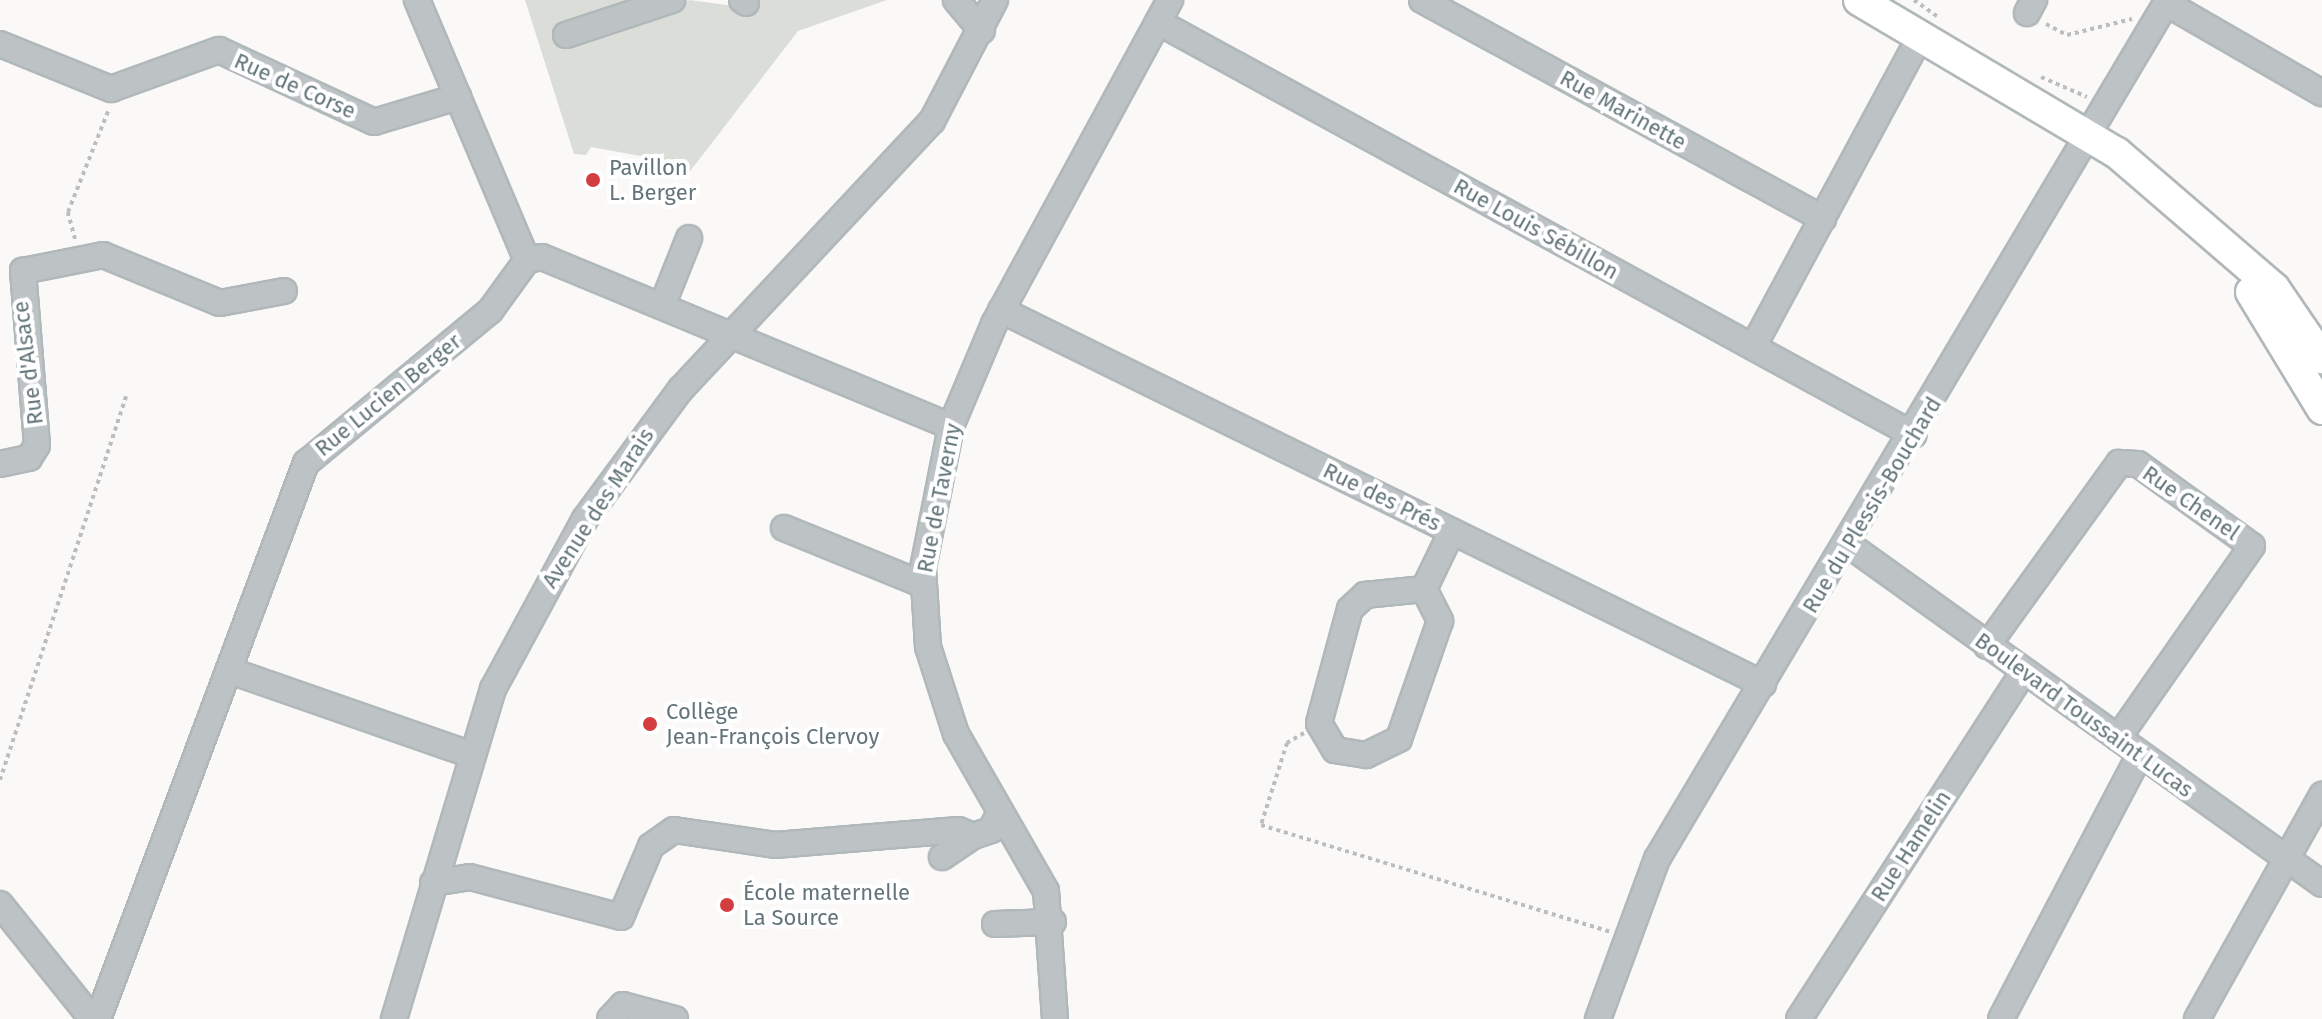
<!DOCTYPE html>
<meta charset="utf-8">
<style>
body{margin:0}
#map{position:relative;width:2322px;height:1019px;overflow:hidden;background:#faf9f8;font-family:"Fira Sans",sans-serif}
div>[style]{position:absolute}
.green>*{inset:0;background:#dbded8}
.path>*{height:4px;margin-top:-2px;transform-origin:0;background:repeating-linear-gradient(90deg,#babec0 0 4px,transparent 0 8px)}
.roads{filter:drop-shadow(2px 0 #b1b8ba) drop-shadow(-2px 0 #b1b8ba) drop-shadow(0 2px #b1b8ba) drop-shadow(0 -2px #b1b8ba)}
.minor>*{height:24px;margin:-12px;padding:0 12px;transform-origin:12px;border-radius:12px;background:#bdc3c5}
.major>*{height:30px;margin:-15px;padding:0 15px;transform-origin:15px;border-radius:15px;background:#fff}
.dots>*{width:22px;height:22px;translate:-50% -50%;box-sizing:border-box;border:4px solid #fff;border-radius:50%}
span{translate:-50% -50%;white-space:nowrap;text-align:center;line-height:1.15;-webkit-text-stroke:8px #fff;paint-order:stroke}
.street-label{font-size:22px;color:#63757a}
.poi-label{font-size:22px;color:#63757a}
.left{translate:0 -50%;text-align:left}
</style>
<div id="map">
<div class="green">
<div style="clip-path:polygon(525px 0,645px 0,617px 25px,690px 0,741px 7px,761px 0,887px 0,798px 31px,688px 174px,663px 160px,591px 147px,586px 155px,574px 154px)"></div>
</div>
<div class="path">
<div style="left:1914px;top:0;width:28px;rotate:35deg"></div>
<div style="left:2046px;top:24px;width:24px;rotate:28deg"></div>
<div style="left:2067px;top:35px;width:67px;rotate:-13.8deg"></div>
<div style="left:2041px;top:77px;width:50px;rotate:23.5deg"></div>
<div style="left:75px;top:239px;width:28px;rotate:-105deg"></div>
<div style="left:68px;top:212px;width:111px;rotate:-68.3deg"></div>
<div style="left:1304px;top:733px;width:20px;rotate:150deg"></div>
<div style="left:1287px;top:743px;width:86px;rotate:107.6deg"></div>
<div style="left:1261px;top:825px;width:366px;rotate:17deg"></div>
<div style="left:0;top:780px;width:404px;rotate:-71.8deg"></div>
</div>
<div class="roads">
<div class="minor">
<div style="left:417px;top:0;width:282px;rotate:67.1deg"></div>
<div style="left:742px;top:0;width:5px;rotate:37deg"></div>
<div style="left:956px;top:0;width:40px;rotate:50deg"></div>
<div style="left:1422px;top:0;width:457px;rotate:28.6deg"></div>
<div style="left:2166px;top:3px;width:180px;rotate:30deg"></div>
<div style="left:2027px;top:13px;width:15px;rotate:-62deg"></div>
<div style="left:1158px;top:22px;width:861px;rotate:28.65deg"></div>
<div style="left:566px;top:35px;width:112px;rotate:-18.3deg"></div>
<div style="left:0;top:44px;width:120px;rotate:22.1deg"></div>
<div style="left:111px;top:89px;width:115px;rotate:-19.9deg"></div>
<div style="left:219px;top:50px;width:171px;rotate:24.9deg"></div>
<div style="left:374px;top:122px;width:88px;rotate:-16.6deg"></div>
<div style="left:662px;top:306px;width:73px;rotate:-68.3deg"></div>
<div style="left:1001px;top:310px;width:849px;rotate:26.14deg"></div>
<div style="left:1753px;top:347px;width:334px;rotate:-61.7deg"></div>
<div style="left:0;top:464px;width:30px;rotate:-12deg"></div>
<div style="left:29px;top:458px;width:15px;rotate:-58deg"></div>
<div style="left:37px;top:445px;width:175px;rotate:-94.6deg"></div>
<div style="left:23px;top:271px;width:82px;rotate:-11.3deg"></div>
<div style="left:103px;top:255px;width:126px;rotate:22.3deg"></div>
<div style="left:220px;top:303px;width:65px;rotate:-10.6deg"></div>
<div style="left:784px;top:528px;width:149px;rotate:22.1deg"></div>
<div style="left:1849px;top:545px;width:582px;rotate:35.63deg"></div>
<div style="left:1424px;top:589px;width:36px;rotate:63deg"></div>
<div style="left:1440px;top:621px;width:125px;rotate:109.2deg"></div>
<div style="left:1399px;top:739px;width:37px;rotate:154deg"></div>
<div style="left:1366px;top:755px;width:31px;rotate:-171deg"></div>
<div style="left:1335px;top:750px;width:31px;rotate:-121deg"></div>
<div style="left:1319px;top:723px;width:118px;rotate:-74.8deg"></div>
<div style="left:1350px;top:609px;width:21px;rotate:-43deg"></div>
<div style="left:1365px;top:595px;width:59px;rotate:-5.8deg"></div>
<div style="left:1424px;top:589px;width:64px;rotate:-64.2deg"></div>
<div style="left:1987px;top:646px;width:226px;rotate:-54.2deg"></div>
<div style="left:2119px;top:463px;width:19px;rotate:3deg"></div>
<div style="left:2138px;top:464px;width:140px;rotate:35.7deg"></div>
<div style="left:2252px;top:546px;width:234px;rotate:124.9deg"></div>
<div style="left:231px;top:671px;width:255px;rotate:19.2deg"></div>
<div style="left:942px;top:857px;width:37px;rotate:-34deg"></div>
<div style="left:433px;top:883px;width:37px;rotate:-9deg"></div>
<div style="left:470px;top:877px;width:156px;rotate:14.8deg"></div>
<div style="left:621px;top:917px;width:77px;rotate:-67.1deg"></div>
<div style="left:651px;top:846px;width:28px;rotate:-35deg"></div>
<div style="left:674px;top:830px;width:102px;rotate:8.4deg"></div>
<div style="left:775px;top:845px;width:184px;rotate:-4.7deg"></div>
<div style="left:958px;top:830px;width:16px;rotate:22deg"></div>
<div style="left:973px;top:836px;width:19px;rotate:-18deg"></div>
<div style="left:991px;top:830px;width:20px;rotate:-63deg"></div>
<div style="left:0;top:904px;width:147px;rotate:51.3deg"></div>
<div style="left:995px;top:924px;width:58px;rotate:-2deg"></div>
<div style="left:98px;top:1019px;width:594px;rotate:-69.49deg"></div>
<div style="left:306px;top:463px;width:239px;rotate:-39.6deg"></div>
<div style="left:490px;top:311px;width:63px;rotate:-54deg"></div>
<div style="left:527px;top:260px;width:15px;rotate:-11deg"></div>
<div style="left:542px;top:257px;width:443px;rotate:22.5deg"></div>
<div style="left:394px;top:1019px;width:345px;rotate:-73.3deg"></div>
<div style="left:493px;top:689px;width:193px;rotate:-61.6deg"></div>
<div style="left:585px;top:519px;width:162px;rotate:-53.6deg"></div>
<div style="left:681px;top:389px;width:367px;rotate:-46.9deg"></div>
<div style="left:932px;top:121px;width:136px;rotate:-62.5deg"></div>
<div style="left:610px;top:1019px;width:19px;rotate:-47deg"></div>
<div style="left:623px;top:1005px;width:54px;rotate:15.1deg"></div>
<div style="left:1055px;top:1019px;width:128px;rotate:-94deg"></div>
<div style="left:1046px;top:891px;width:181px;rotate:-119.8deg"></div>
<div style="left:956px;top:734px;width:91px;rotate:-107.8deg"></div>
<div style="left:928px;top:647px;width:79px;rotate:-93.6deg"></div>
<div style="left:923px;top:568px;width:145px;rotate:-78.8deg"></div>
<div style="left:951px;top:426px;width:111px;rotate:-67.1deg"></div>
<div style="left:994px;top:324px;width:369px;rotate:-61.5deg"></div>
<div style="left:1598px;top:1019px;width:171px;rotate:-69.8deg"></div>
<div style="left:1657px;top:859px;width:1000px;rotate:-59.25deg"></div>
<div style="left:1799px;top:1019px;width:412px;rotate:-57.1deg"></div>
<div style="left:2001px;top:1019px;width:297px;rotate:-62.3deg"></div>
<div style="left:2197px;top:1019px;width:257px;rotate:-60.8deg"></div>
</div>
<div class="major">
<div style="left:1859px;top:0;width:300px;rotate:30.7deg"></div>
<div style="left:2117px;top:153px;width:207px;rotate:40.7deg"></div>
<div style="left:2274px;top:288px;width:85px;rotate:55.6deg"></div>
<div style="left:2251px;top:292px;width:137px;rotate:58.7deg"></div>
</div>
</div>
<div class="dots">
<div style="left:593px;top:180px;background:#d33f40"></div>
<div style="left:650px;top:724px;background:#d33f40"></div>
<div style="left:727px;top:905px;background:#d33f40"></div>
</div>
<div class="street-label">
<span style="left:295px;top:86px;rotate:24deg">Rue de Corse</span>
<span style="left:1623px;top:110px;rotate:29deg">Rue Marinette</span>
<span style="left:1536px;top:229px;rotate:29deg">Rue Louis Sébillon</span>
<span style="left:28px;top:363px;rotate:-97deg">Rue d'Alsace</span>
<span style="left:388px;top:395px;rotate:-39deg">Rue Lucien Berger</span>
<span style="left:1382px;top:497px;rotate:26deg">Rue des Prés</span>
<span style="left:939px;top:498px;rotate:-79deg">Rue de Taverny</span>
<span style="left:2191px;top:503px;rotate:35deg">Rue Chenel</span>
<span style="left:1872px;top:505px;rotate:-59deg">Rue du Plessis-Bouchard</span>
<span style="left:598px;top:508px;rotate:-57deg">Avenue des Marais</span>
<span style="left:2084px;top:715px;rotate:36deg">Boulevard Toussaint Lucas</span>
<span style="left:1911px;top:846px;rotate:-57deg">Rue Hamelin</span>
</div>
<div class="poi-label">
<span class="left" style="left:609px;top:180px">Pavillon<br>L. Berger</span>
<span class="left" style="left:666px;top:724px">Collège<br>Jean-François Clervoy</span>
<span class="left" style="left:743px;top:905px">École maternelle<br>La Source</span>
</div>
</div>
